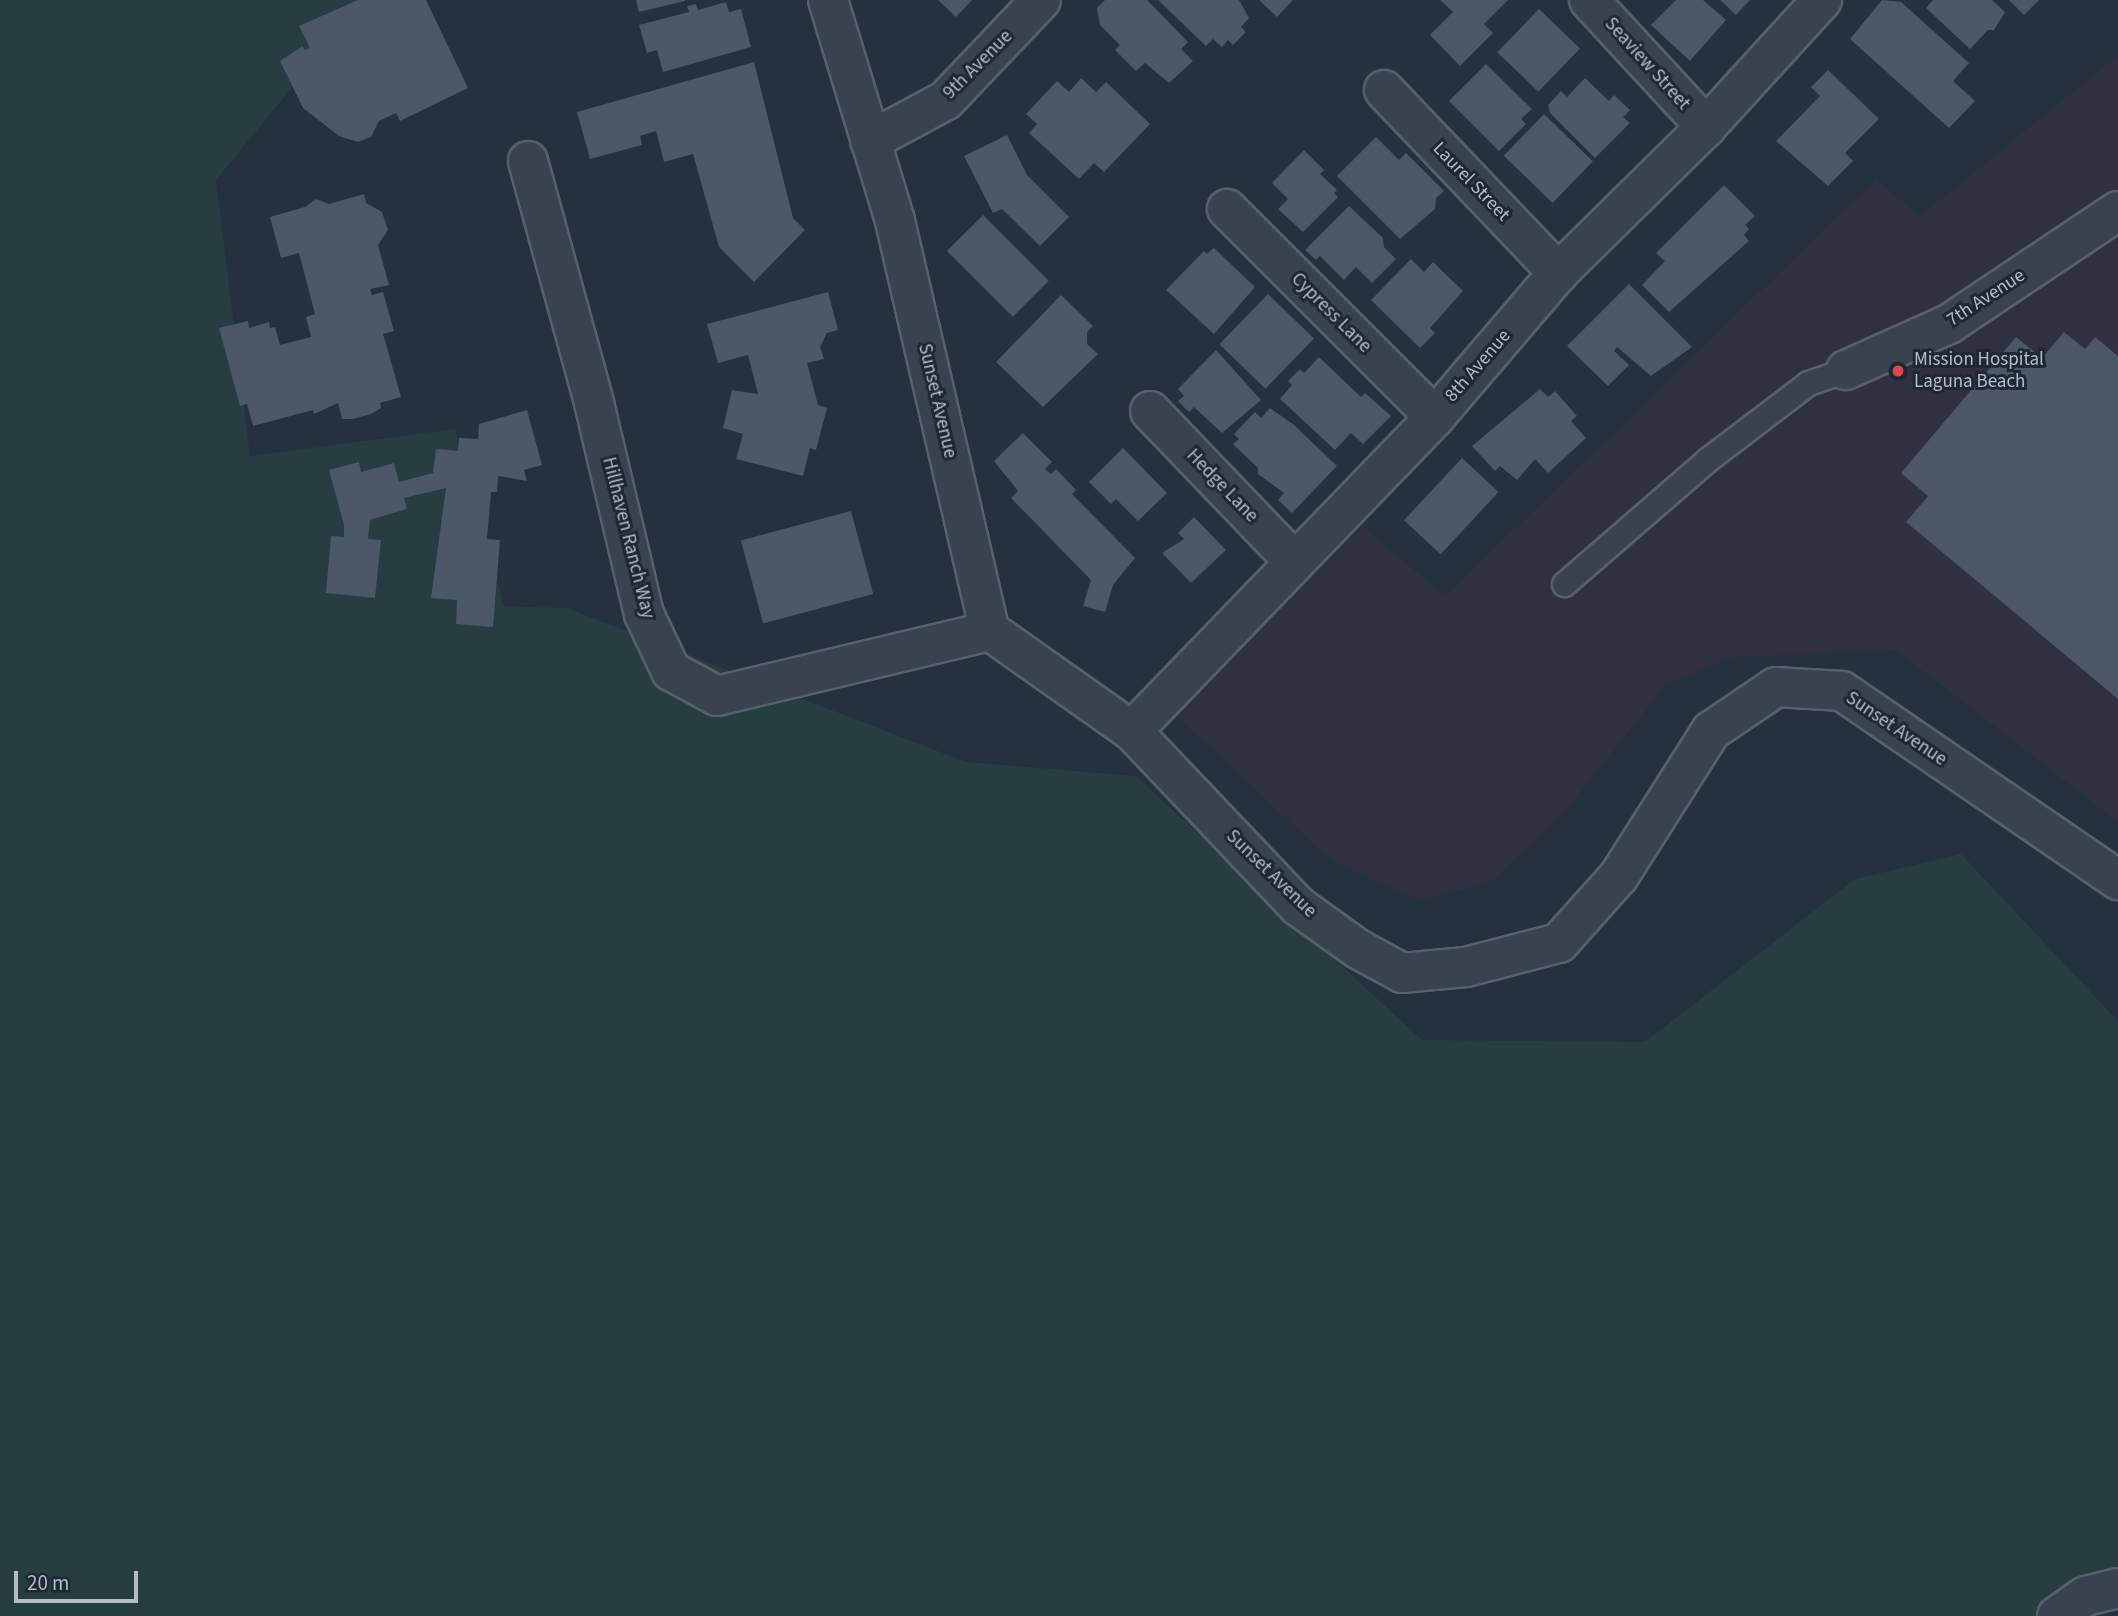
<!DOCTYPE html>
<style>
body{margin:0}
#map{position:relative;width:2118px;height:1616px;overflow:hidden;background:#24313e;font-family:"Source Sans 3",sans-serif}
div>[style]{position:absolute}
.medical>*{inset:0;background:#31303f}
.green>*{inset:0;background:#263e3f}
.building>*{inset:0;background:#4a5867;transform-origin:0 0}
.roads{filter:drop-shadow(2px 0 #56616c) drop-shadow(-2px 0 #56616c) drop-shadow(0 2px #56616c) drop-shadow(0 -2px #56616c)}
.lane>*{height:23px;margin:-11.5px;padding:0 11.5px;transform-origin:11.5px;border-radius:11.5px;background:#38434e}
.street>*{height:38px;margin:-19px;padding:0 19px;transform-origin:19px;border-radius:19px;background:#38434e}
.dots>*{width:19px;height:19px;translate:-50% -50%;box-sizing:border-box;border:4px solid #1d2833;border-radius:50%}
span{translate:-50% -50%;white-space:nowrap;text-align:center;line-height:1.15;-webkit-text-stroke:6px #1d2833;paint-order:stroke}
.street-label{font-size:19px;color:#b4bec9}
.poi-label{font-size:19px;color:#b4bec9}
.left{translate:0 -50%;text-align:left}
.scale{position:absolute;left:14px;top:1571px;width:124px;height:32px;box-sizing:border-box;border:4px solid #b4bec9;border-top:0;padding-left:9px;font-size:21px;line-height:24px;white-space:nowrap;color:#b4bec9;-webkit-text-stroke:5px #1d2833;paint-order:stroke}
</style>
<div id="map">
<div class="medical">
<div style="clip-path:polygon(2118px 55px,2118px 822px,1897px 651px,1733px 657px,1665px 686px,1562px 815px,1492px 881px,1421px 901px,1334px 863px,1174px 714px,1363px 526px,1445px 596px,1876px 179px,1920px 216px)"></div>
</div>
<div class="green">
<div style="clip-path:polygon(0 0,381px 0,341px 28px,216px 180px,250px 456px,455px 429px,504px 606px,567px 608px,966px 762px,1136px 776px,1422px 1040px,1645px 1042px,1855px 879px,1961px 854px,2118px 1021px,2118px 1587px,2035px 1616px,0 1616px)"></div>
</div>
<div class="building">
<div style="clip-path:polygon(358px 0,426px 0,468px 88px,400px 121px,396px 113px,379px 121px,371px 137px,358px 142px,339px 136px,303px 108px,280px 61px,303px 46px,304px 50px,310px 48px,299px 26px)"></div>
<div style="clip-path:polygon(636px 0,685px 0,685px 1px,639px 12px)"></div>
<div style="clip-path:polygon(938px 0,972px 0,956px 17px)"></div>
<div style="clip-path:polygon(1105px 0,1147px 0,1188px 42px,1181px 49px,1193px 61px,1169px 83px,1145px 63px,1136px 71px,1115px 50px,1120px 45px,1100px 25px,1097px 8px)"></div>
<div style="clip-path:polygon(1158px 0,1239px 0,1249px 18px,1241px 27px,1246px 32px,1233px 45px,1228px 40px,1222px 47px,1213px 39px,1206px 46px)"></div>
<div style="clip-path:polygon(1259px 0,1293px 0,1277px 17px)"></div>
<div style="clip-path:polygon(1440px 0,1508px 0,1484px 24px,1493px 33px,1460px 66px,1430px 35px,1453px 12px)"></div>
<div style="clip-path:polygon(1676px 0,1703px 0,1726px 20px,1690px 61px,1651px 25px)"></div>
<div style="clip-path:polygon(1720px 0,1750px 0,1736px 15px)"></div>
<div style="clip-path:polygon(1882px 0,1901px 2px,1969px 63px,1953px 81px,1975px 101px,1949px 128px,1850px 39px)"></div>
<div style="clip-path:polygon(1933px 0,1992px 0,2005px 12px,1994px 30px,1988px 30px,1970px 49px,1926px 8px)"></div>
<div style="clip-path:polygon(2009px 0,2039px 0,2024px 15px)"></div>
<div style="clip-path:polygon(726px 2px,729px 12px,741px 9px,751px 47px,663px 72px,657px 50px,647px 53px,639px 25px,689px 12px,687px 6px,696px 4px,698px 10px)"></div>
<div style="left:1539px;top:9px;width:57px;height:60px;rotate:44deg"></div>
<div style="clip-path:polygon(754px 62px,793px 218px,805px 230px,754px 282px,719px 247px,693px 154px,664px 162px,656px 131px,640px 136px,642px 145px,590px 159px,577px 112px)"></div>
<div style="clip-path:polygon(1486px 64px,1532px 109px,1521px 119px,1526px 124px,1499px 151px,1449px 101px)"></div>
<div style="clip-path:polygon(1828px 70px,1879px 119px,1845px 153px,1853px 161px,1828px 186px,1776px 141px,1820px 96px,1811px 87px)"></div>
<div style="clip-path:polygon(1081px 78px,1096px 92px,1106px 82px,1150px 124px,1104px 172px,1094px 163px,1079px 179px,1029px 133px,1037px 124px,1026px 114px,1057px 81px,1069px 92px)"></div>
<div style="clip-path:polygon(1585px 78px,1609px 101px,1614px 95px,1630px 110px,1623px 117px,1630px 123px,1595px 158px,1550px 113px,1548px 105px,1561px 91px,1567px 97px)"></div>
<div style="left:1544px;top:114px;width:68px;height:58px;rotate:44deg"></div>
<div style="clip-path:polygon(1007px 135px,1027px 175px,1069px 217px,1040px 246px,1002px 209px,993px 213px,964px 156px)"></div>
<div style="clip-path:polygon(1376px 137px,1399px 160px,1406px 153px,1444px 191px,1436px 198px,1435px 209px,1400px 239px,1337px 176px)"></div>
<div style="clip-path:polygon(1304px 150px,1324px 170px,1320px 174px,1337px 190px,1334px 193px,1338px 197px,1303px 232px,1278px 209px,1288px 199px,1272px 183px)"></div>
<div style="clip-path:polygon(1724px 185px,1755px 216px,1745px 225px,1749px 229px,1744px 235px,1749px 241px,1669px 312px,1642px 285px,1665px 261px,1656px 253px)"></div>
<div style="clip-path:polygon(364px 194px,366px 203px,382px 212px,388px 230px,378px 245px,389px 285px,370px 289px,372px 295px,383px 292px,394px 331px,383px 334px,401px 397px,380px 403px,381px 408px,371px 414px,353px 419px,342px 419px,338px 403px,314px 414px,313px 410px,253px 426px,247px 404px,240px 406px,219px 328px,248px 321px,249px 328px,269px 322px,270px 328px,275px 327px,280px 345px,311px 337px,306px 317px,315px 314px,299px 253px,281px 258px,270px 217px,305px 207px,316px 199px,329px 204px)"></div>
<div style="clip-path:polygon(1349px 206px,1383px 238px,1384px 247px,1396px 259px,1372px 283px,1356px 267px,1344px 280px,1320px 256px,1316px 260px,1305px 250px)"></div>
<div style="left:983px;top:215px;width:93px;height:51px;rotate:45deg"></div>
<div style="clip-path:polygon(1214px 248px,1255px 287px,1214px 334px,1166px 290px,1204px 251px,1207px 254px)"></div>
<div style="clip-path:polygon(1411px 259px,1424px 272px,1433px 262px,1463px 291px,1430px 328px,1435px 333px,1420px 348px,1371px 300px)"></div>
<div style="clip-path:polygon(1629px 284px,1692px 347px,1651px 376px,1617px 347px,1614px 351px,1629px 365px,1608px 386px,1567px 346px)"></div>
<div style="clip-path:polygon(828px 292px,838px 330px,827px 333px,820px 347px,824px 359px,807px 363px,818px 405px,827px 408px,816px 450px,810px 448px,803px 476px,736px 459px,743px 434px,723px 428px,732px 390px,758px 394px,748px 355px,718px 363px,707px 324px)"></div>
<div style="left:1268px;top:294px;width:64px;height:70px;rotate:44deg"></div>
<div style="clip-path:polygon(1061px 295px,1093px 326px,1087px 332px,1087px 344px,1098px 354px,1043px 407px,996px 362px)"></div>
<div style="clip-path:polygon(2064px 332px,2085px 349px,2095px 337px,2118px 356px,2118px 699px,1906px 522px,1928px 496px,1901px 473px,2016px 337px,2042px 358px)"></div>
<div style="clip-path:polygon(1216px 350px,1261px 400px,1222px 433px,1194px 407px,1189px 412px,1178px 401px,1184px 396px,1178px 389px)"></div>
<div style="clip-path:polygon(1319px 357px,1361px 397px,1365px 393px,1391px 416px,1363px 444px,1351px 433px,1335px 450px,1280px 399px,1292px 385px,1288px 381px,1300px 369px,1304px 373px)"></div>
<div style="clip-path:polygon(1540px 389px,1548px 397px,1555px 391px,1577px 416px,1571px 421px,1586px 438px,1548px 473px,1535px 459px,1517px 480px,1500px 466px,1495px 471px,1472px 446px)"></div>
<div style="clip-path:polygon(1270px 408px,1294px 425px,1337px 466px,1292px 513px,1278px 500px,1284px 493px,1258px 474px,1258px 468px,1233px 444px,1239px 439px,1234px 434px,1255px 412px,1261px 418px)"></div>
<div style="clip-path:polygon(527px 410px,542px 465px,524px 470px,527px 481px,498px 476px,497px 492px,491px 492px,487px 539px,500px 540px,493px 627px,456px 624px,457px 600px,431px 598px,446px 488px,404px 498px,407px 509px,370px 520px,368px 539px,381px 540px,375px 598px,326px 593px,331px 536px,344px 537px,344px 525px,329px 470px,359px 462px,361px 472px,394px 463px,399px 482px,433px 473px,436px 449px,458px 451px,459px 438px,478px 439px,479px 424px)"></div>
<div style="clip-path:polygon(1023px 433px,1052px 462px,1045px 469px,1051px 474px,1056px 469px,1076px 490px,1072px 494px,1135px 558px,1113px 585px,1105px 612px,1083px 606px,1091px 580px,1011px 498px,1018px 491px,994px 461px)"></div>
<div style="clip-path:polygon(1123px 448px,1167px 493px,1138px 521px,1116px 499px,1111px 504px,1089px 482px)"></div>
<div style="left:1462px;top:458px;width:50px;height:85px;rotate:43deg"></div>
<div style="left:851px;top:511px;width:86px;height:114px;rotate:75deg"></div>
<div style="clip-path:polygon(1194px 517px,1226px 550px,1191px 583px,1162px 553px,1184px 539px,1178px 533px)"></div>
</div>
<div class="roads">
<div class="lane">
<div style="left:1564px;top:584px;width:189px;rotate:-40.9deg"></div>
<div style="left:1707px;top:460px;width:127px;rotate:-37.3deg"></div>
<div style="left:1808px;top:383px;width:40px;rotate:-18.9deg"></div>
</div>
<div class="street">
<div style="left:828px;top:0;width:231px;rotate:73.1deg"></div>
<div style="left:895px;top:221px;width:421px;rotate:77deg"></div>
<div style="left:990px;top:631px;width:174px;rotate:35.2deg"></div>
<div style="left:1132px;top:731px;width:241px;rotate:46.5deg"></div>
<div style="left:1298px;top:906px;width:74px;rotate:35.6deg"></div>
<div style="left:1358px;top:949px;width:50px;rotate:28.6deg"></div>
<div style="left:1402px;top:973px;width:64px;rotate:-5.4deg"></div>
<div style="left:1466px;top:967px;width:96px;rotate:-14.5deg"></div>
<div style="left:1559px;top:943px;width:90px;rotate:-48.2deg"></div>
<div style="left:1619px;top:876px;width:172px;rotate:-57.6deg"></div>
<div style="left:1711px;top:731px;width:78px;rotate:-34.1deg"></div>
<div style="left:1776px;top:687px;width:66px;rotate:3.5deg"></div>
<div style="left:1842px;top:691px;width:335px;rotate:34.4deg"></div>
<div style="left:1589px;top:0;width:173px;rotate:47.3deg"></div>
<div style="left:1384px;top:90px;width:253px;rotate:46.4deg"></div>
<div style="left:870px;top:141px;width:86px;rotate:-28.3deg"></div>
<div style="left:946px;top:100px;width:138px;rotate:-46.5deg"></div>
<div style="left:528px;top:161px;width:251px;rotate:74.7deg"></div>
<div style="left:594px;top:403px;width:217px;rotate:76.7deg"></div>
<div style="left:644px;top:614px;width:63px;rotate:64.7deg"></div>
<div style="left:671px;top:671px;width:52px;rotate:28.5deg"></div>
<div style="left:717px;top:696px;width:281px;rotate:-13.4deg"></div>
<div style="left:1227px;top:209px;width:294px;rotate:45deg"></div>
<div style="left:1846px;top:370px;width:113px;rotate:-24.1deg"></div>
<div style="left:1949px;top:324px;width:203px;rotate:-33.8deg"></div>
<div style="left:1150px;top:411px;width:207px;rotate:46.2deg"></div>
<div style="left:1132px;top:731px;width:436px;rotate:-46deg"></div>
<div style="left:1435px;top:417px;width:189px;rotate:-49.5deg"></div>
<div style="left:1558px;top:273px;width:208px;rotate:-44.6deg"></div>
<div style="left:1706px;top:127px;width:172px;rotate:-47.6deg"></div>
<div style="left:2057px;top:1616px;width:35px;rotate:-35deg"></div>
<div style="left:2086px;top:1596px;width:33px;rotate:-14deg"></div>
</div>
</div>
<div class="dots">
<div style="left:1898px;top:371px;background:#e0444e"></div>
</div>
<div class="street-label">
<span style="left:1647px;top:64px;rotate:48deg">Seaview Street</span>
<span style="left:978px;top:65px;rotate:-45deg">9th Avenue</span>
<span style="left:1471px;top:182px;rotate:46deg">Laurel Street</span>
<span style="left:1986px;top:298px;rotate:-33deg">7th Avenue</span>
<span style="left:1331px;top:313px;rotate:45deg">Cypress Lane</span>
<span style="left:1478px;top:366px;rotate:-49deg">8th Avenue</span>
<span style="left:937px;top:401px;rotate:77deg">Sunset Avenue</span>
<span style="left:1222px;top:486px;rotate:46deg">Hedge Lane</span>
<span style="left:628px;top:538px;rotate:76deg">Hillhaven Ranch Way</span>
<span style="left:1896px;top:729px;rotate:34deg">Sunset Avenue</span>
<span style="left:1271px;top:874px;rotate:44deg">Sunset Avenue</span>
</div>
<div class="poi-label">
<span class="left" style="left:1914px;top:371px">Mission Hospital<br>Laguna Beach</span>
</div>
<div class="scale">20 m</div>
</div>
